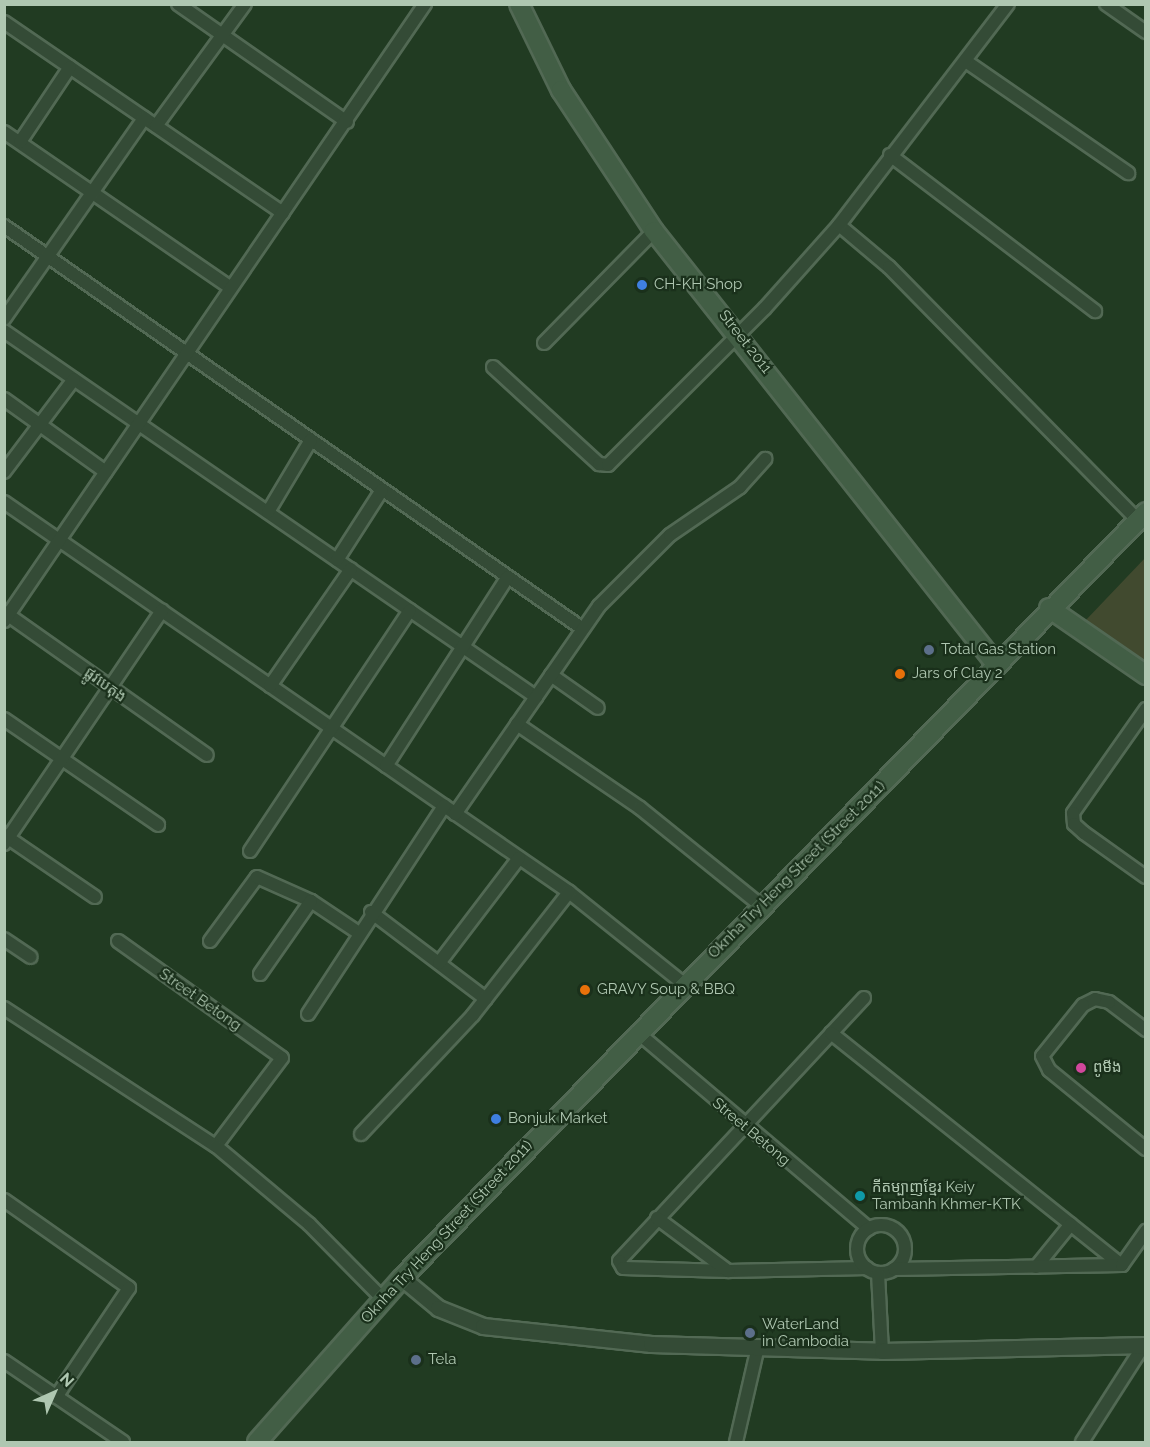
<!DOCTYPE html>
<meta charset="utf-8">
<style>
body{margin:0}
#map{position:relative;width:1150px;height:1447px;overflow:hidden;background:#213b22;font-family:Raleway,"Noto Sans Khmer",sans-serif}
div>[style]{position:absolute}
.green>*{inset:0;background:#414a2f}
.roads{filter:drop-shadow(2px 0 #526954) drop-shadow(-2px 0 #526954) drop-shadow(0 2px #526954) drop-shadow(0 -2px #526954)}
.minor>*{height:12px;margin:-6px;padding:0 6px;transform-origin:6px;border-radius:6px;background:#344b36}
.minor>.ring{margin:-6px;padding:0;box-sizing:content-box;background:none;border:12px solid #344b36;border-radius:50%}
.tertiary>*{height:15px;margin:-7.5px;padding:0 7.5px;transform-origin:7.5px;border-radius:7.5px;background:#344b36}
.secondary>*{height:18px;margin:-9px;padding:0 9px;transform-origin:9px;border-radius:9px;background:#425e45}
.dots>*{width:16px;height:16px;translate:-50% -50%;box-sizing:border-box;border:3px solid #1a301b;border-radius:50%}
span{translate:-50% -50%;white-space:nowrap;text-align:center;line-height:1.15;-webkit-text-stroke:4.5px #1a301b;paint-order:stroke}
.poi-label{font-size:15px;color:#afc7b1}
.left{translate:0 -50%;text-align:left}
.street-label{font-size:15px;color:#afc7b1}
.frame{position:absolute;inset:0;border:6px solid #afc7b1;pointer-events:none}
.north{position:absolute;left:24px;top:1363px;width:60px;height:60px;-webkit-text-stroke:4px #1a301b;paint-order:stroke;rotate:45deg;font-size:16px;font-weight:700;line-height:24px;text-align:center;color:#afc7b1}
.north::after{content:'';display:block;margin:auto;width:21px;height:27px;background:#afc7b1;clip-path:polygon(50% 0,100% 100%,50% 72%,0 100%)}
</style>
<div id="map">
<div class="green">
<div style="clip-path:polygon(1145px 558px,1145px 557px,1145px 664px,1085px 621px)"></div>
</div>
<div class="roads">
<div class="minor">
<div style="left:178px;top:4px;width:206px;rotate:34.9deg"></div>
<div style="left:1106px;top:4px;width:49px;rotate:35deg"></div>
<div style="left:4px;top:22px;width:338px;rotate:34.4deg"></div>
<div style="left:967px;top:62px;width:196px;rotate:34.6deg"></div>
<div style="left:156px;top:126px;width:151px;rotate:-53.9deg"></div>
<div style="left:4px;top:132px;width:275px;rotate:34.5deg"></div>
<div style="left:20px;top:142px;width:90px;rotate:-56.3deg"></div>
<div style="left:890px;top:155px;width:258px;rotate:37.3deg"></div>
<div style="left:839px;top:225px;width:65px;rotate:40deg"></div>
<div style="left:889px;top:267px;width:355px;rotate:45.5deg"></div>
<div style="left:4px;top:226px;width:705px;rotate:34.84deg"></div>
<div style="left:4px;top:319px;width:245px;rotate:-55.1deg"></div>
<div style="left:4px;top:331px;width:646px;rotate:34.53deg"></div>
<div style="left:544px;top:343px;width:157px;rotate:-45.5deg"></div>
<div style="left:493px;top:367px;width:144px;rotate:42.5deg"></div>
<div style="left:599px;top:464px;width:9px;rotate:6deg"></div>
<div style="left:608px;top:465px;width:222px;rotate:-45deg"></div>
<div style="left:765px;top:308px;width:111px;rotate:-48.3deg"></div>
<div style="left:839px;top:225px;width:278px;rotate:-52.6deg"></div>
<div style="left:4px;top:399px;width:125px;rotate:35.6deg"></div>
<div style="left:4px;top:472px;width:116px;rotate:-53deg"></div>
<div style="left:4px;top:502px;width:687px;rotate:34.62deg"></div>
<div style="left:569px;top:892px;width:147px;rotate:38.7deg"></div>
<div style="left:268px;top:512px;width:84px;rotate:-59.2deg"></div>
<div style="left:337px;top:560px;width:83px;rotate:-57.3deg"></div>
<div style="left:4px;top:612px;width:248px;rotate:35.2deg"></div>
<div style="left:4px;top:621px;width:747px;rotate:-55.69deg"></div>
<div style="left:551px;top:675px;width:57px;rotate:35.1deg"></div>
<div style="left:270px;top:686px;width:142px;rotate:-55.3deg"></div>
<div style="left:1146px;top:709px;width:127px;rotate:125.1deg"></div>
<div style="left:1073px;top:813px;width:11px;rotate:85deg"></div>
<div style="left:1074px;top:824px;width:13px;rotate:42deg"></div>
<div style="left:1084px;top:833px;width:76px;rotate:35.4deg"></div>
<div style="left:4px;top:719px;width:187px;rotate:34.5deg"></div>
<div style="left:517px;top:724px;width:149px;rotate:34.3deg"></div>
<div style="left:640px;top:808px;width:154px;rotate:38.9deg"></div>
<div style="left:386px;top:766px;width:225px;rotate:-57.2deg"></div>
<div style="left:455px;top:814px;width:253px;rotate:-55.3deg"></div>
<div style="left:599px;top:606px;width:100px;rotate:-45deg"></div>
<div style="left:670px;top:535px;width:85px;rotate:-34.4deg"></div>
<div style="left:740px;top:487px;width:38px;rotate:-48deg"></div>
<div style="left:4px;top:835px;width:110px;rotate:34.3deg"></div>
<div style="left:4px;top:844px;width:282px;rotate:-55.9deg"></div>
<div style="left:250px;top:851px;width:289px;rotate:-56.4deg"></div>
<div style="left:371px;top:912px;width:144px;rotate:37.1deg"></div>
<div style="left:4px;top:939px;width:32px;rotate:34deg"></div>
<div style="left:118px;top:941px;width:201px;rotate:35.5deg"></div>
<div style="left:282px;top:1058px;width:110px;rotate:126.9deg"></div>
<div style="left:210px;top:941px;width:79px;rotate:-53.7deg"></div>
<div style="left:257px;top:877px;width:59px;rotate:24deg"></div>
<div style="left:311px;top:901px;width:58px;rotate:33.7deg"></div>
<div style="left:439px;top:963px;width:132px;rotate:-52.7deg"></div>
<div style="left:260px;top:974px;width:89px;rotate:-55.1deg"></div>
<div style="left:864px;top:998px;width:359px;rotate:133deg"></div>
<div style="left:619px;top:1261px;width:8px;rotate:60deg"></div>
<div style="left:623px;top:1268px;width:105px;rotate:1.6deg"></div>
<div style="left:728px;top:1271px;width:139px;rotate:-1.2deg"></div>
<div style="left:4px;top:1008px;width:253px;rotate:33.1deg"></div>
<div style="left:216px;top:1146px;width:121px;rotate:40deg"></div>
<div style="left:309px;top:1224px;width:105px;rotate:45.4deg"></div>
<div style="left:308px;top:1014px;width:249px;rotate:-56.8deg"></div>
<div style="left:1146px;top:1030px;width:46px;rotate:-142.9deg"></div>
<div style="left:1109px;top:1002px;width:14px;rotate:-168deg"></div>
<div style="left:1095px;top:999px;width:13px;rotate:153deg"></div>
<div style="left:1083px;top:1005px;width:65px;rotate:128.8deg"></div>
<div style="left:1042px;top:1056px;width:16px;rotate:63deg"></div>
<div style="left:1049px;top:1070px;width:125px;rotate:39.2deg"></div>
<div style="left:637px;top:1032px;width:304px;rotate:40.3deg"></div>
<div style="left:831px;top:1033px;width:372px;rotate:38.6deg"></div>
<div style="left:361px;top:1134px;width:163px;rotate:-46.7deg"></div>
<div style="left:473px;top:1015px;width:156px;rotate:-52deg"></div>
<div style="left:4px;top:1200px;width:153px;rotate:35.1deg"></div>
<div style="left:129px;top:1288px;width:131px;rotate:123.8deg"></div>
<div style="left:657px;top:1218px;width:89px;rotate:36.7deg"></div>
<div class="ring" style="left:857px;top:1225px;width:36px;height:36px"></div>
<div style="left:1036px;top:1267px;width:55px;rotate:-50.9deg"></div>
<div style="left:894px;top:1269px;width:228px;rotate:-1deg"></div>
<div style="left:1122px;top:1265px;width:42px;rotate:-54.8deg"></div>
<div style="left:878px;top:1273px;width:78px;rotate:87.1deg"></div>
<div style="left:4px;top:1361px;width:144px;rotate:34.2deg"></div>
<div style="left:736px;top:1442px;width:98px;rotate:-77deg"></div>
<div style="left:1082px;top:1442px;width:115px;rotate:-57.4deg"></div>
</div>
<div class="tertiary">
<div style="left:402px;top:1278px;width:47px;rotate:39.8deg"></div>
<div style="left:438px;top:1308px;width:48px;rotate:21.8deg"></div>
<div style="left:483px;top:1326px;width:169px;rotate:6.1deg"></div>
<div style="left:651px;top:1344px;width:231px;rotate:1.7deg"></div>
<div style="left:882px;top:1351px;width:264px;rotate:-1.3deg"></div>
</div>
<div class="secondary">
<div style="left:519px;top:4px;width:96px;rotate:64deg"></div>
<div style="left:561px;top:90px;width:169px;rotate:56.6deg"></div>
<div style="left:654px;top:231px;width:550px;rotate:51.71deg"></div>
<div style="left:1049px;top:608px;width:118px;rotate:34.6deg"></div>
<div style="left:257px;top:1442px;width:219px;rotate:-48.5deg"></div>
<div style="left:402px;top:1278px;width:1068px;rotate:-45.83deg"></div>
</div>
</div>
<div class="dots">
<div style="left:642px;top:285px;background:#3f7fe0"></div>
<div style="left:929px;top:650px;background:#5c6f8a"></div>
<div style="left:900px;top:674px;background:#e8710a"></div>
<div style="left:585px;top:990px;background:#e8710a"></div>
<div style="left:1081px;top:1068px;background:#d1479c"></div>
<div style="left:496px;top:1119px;background:#3f7fe0"></div>
<div style="left:860px;top:1196px;background:#0f9aa8"></div>
<div style="left:750px;top:1333px;background:#5c6f8a"></div>
<div style="left:416px;top:1360px;background:#5c6f8a"></div>
</div>
<div class="poi-label">
<span class="left" style="left:654px;top:285px">CH-KH Shop</span>
<span class="left" style="left:941px;top:650px">Total Gas Station</span>
<span class="left" style="left:912px;top:674px">Jars of Clay 2</span>
<span class="left" style="left:597px;top:990px">GRAVY Soup &amp; BBQ</span>
<span class="left" style="left:1093px;top:1068px">ពូមីង</span>
<span class="left" style="left:508px;top:1119px">Bonjuk Market</span>
<span class="left" style="left:872px;top:1196px">កីតម្បាញខ្មែរ Keiy<br>Tambanh Khmer-KTK</span>
<span class="left" style="left:762px;top:1333px">WaterLand<br>in Cambodia</span>
<span class="left" style="left:428px;top:1360px">Tela</span>
</div>
<div class="street-label">
<span style="left:745px;top:342px;rotate:52deg">Street 2011</span>
<span style="left:105px;top:685px;rotate:36deg">ផ្លូវបេតុង</span>
<span style="left:797px;top:870px;rotate:-45deg">Oknha Try Heng Street (Street 2011)</span>
<span style="left:200px;top:1000px;rotate:35deg">Street Betong</span>
<span style="left:751px;top:1132px;rotate:40deg">Street Betong</span>
<span style="left:447px;top:1232px;rotate:-47deg">Oknha Try Heng Street (Street 2011)</span>
</div>
<div class="frame"></div>
<div class="north">N</div>
</div>
